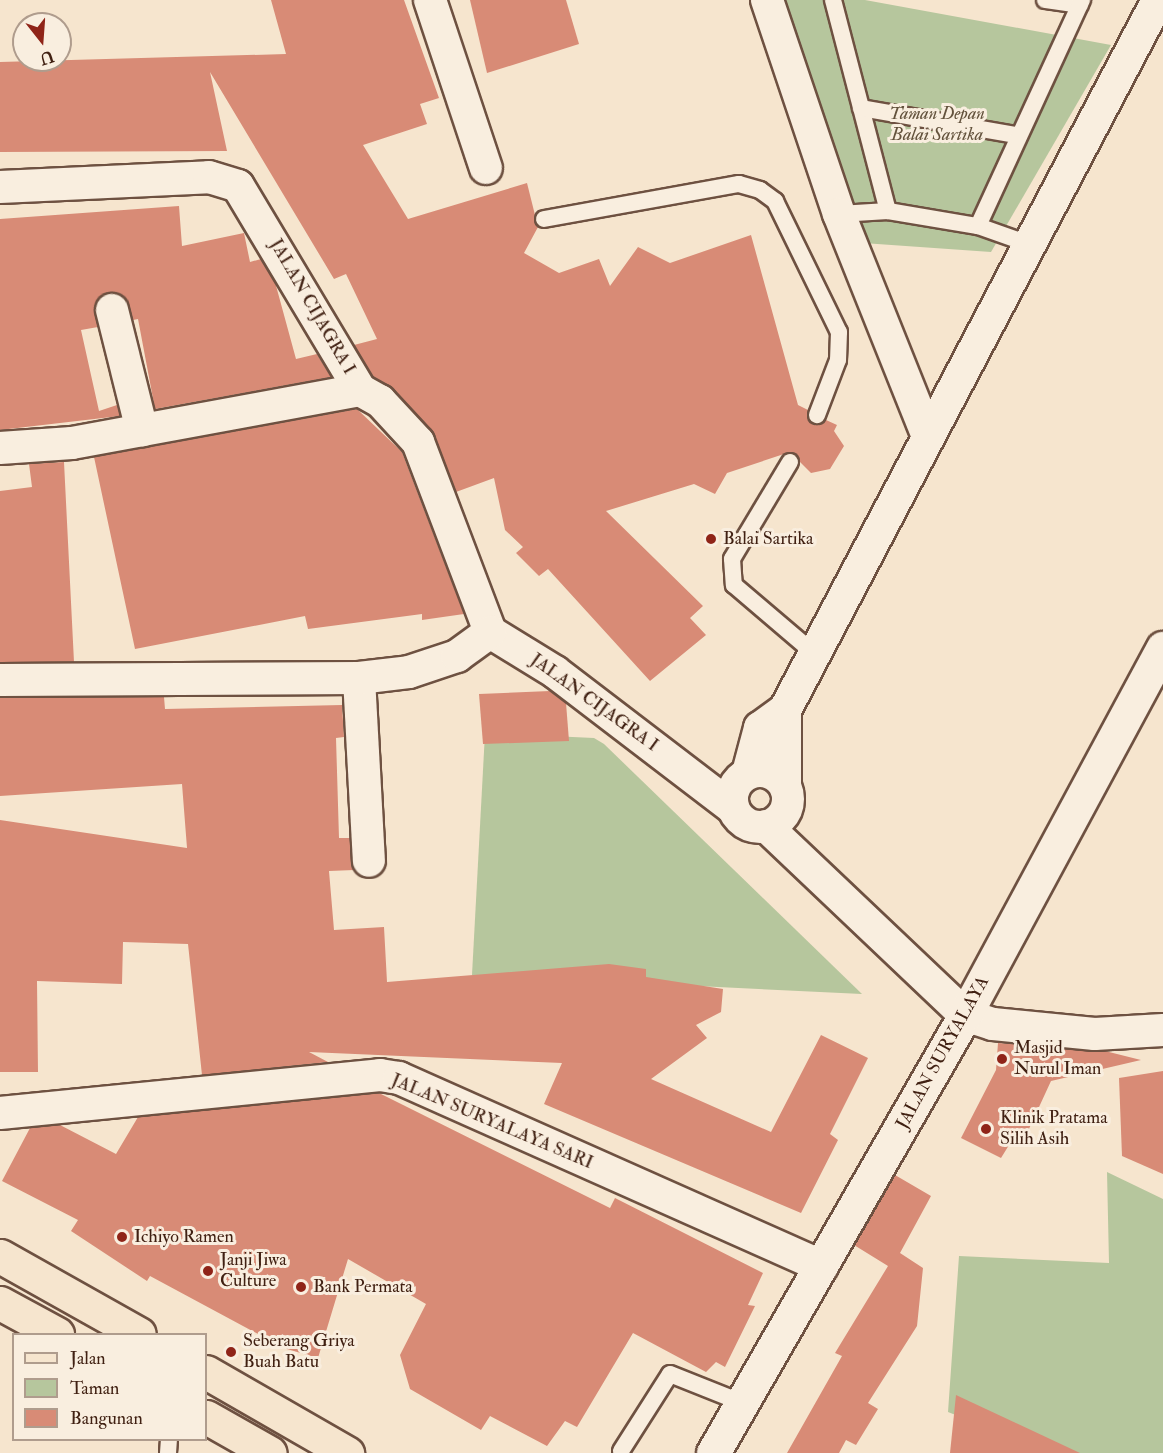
<!DOCTYPE html>
<style>
body{margin:0}
#map{position:relative;width:1163px;height:1453px;overflow:hidden;background:#f6e5ce;font-family:"IM FELL Double Pica",serif}
div>[style]{position:absolute}
.green>*{inset:0;background:#b6c69d}
.building>*{inset:0;background:#d88b76}
.roads{filter:drop-shadow(2px 0 #6e5141) drop-shadow(-2px 0 #6e5141) drop-shadow(0 2px #6e5141) drop-shadow(0 -2px #6e5141)}
.lane>*{height:16px;margin:-8px;padding:0 8px;transform-origin:8px;border-radius:8px;background:#f9eedf}
.street>*{height:32px;margin:-16px;padding:0 16px;transform-origin:16px;border-radius:16px;background:#f9eedf}
.street>.ring{margin:-16px;padding:0;box-sizing:content-box;background:none;border:32px solid #f9eedf;border-radius:50%}
.secondary>*{height:33px;margin:-16.5px;padding:0 16.5px;transform-origin:16.5px;border-radius:16.5px;background:#f9eedf}
.primary>*{height:33px;margin:-16.5px;padding:0 16.5px;transform-origin:16.5px;border-radius:16.5px;background:#f6e5ce}
.dots>*{width:16px;height:16px;translate:-50% -50%;box-sizing:border-box;border:3px solid #f9eedf;border-radius:50%}
span{translate:-50% -50%;white-space:nowrap;text-align:center;line-height:1.15;-webkit-text-stroke:6px #f9eedf;paint-order:stroke}
.park-label{font-size:18px;color:#63523c;font-style:italic}
.street-label{font-size:18px;color:#402012}
.poi-label{font-size:18px;color:#402012}
.left{translate:0 -50%;text-align:left}
.legend{position:absolute;left:12px;top:1333px;width:195px;height:108px;box-sizing:border-box;background:#f9eedf;border:2px solid #af9c8d;margin:0;padding:8px 10px;list-style:none;font-size:18px;color:#402012}
.legend li{display:flex;align-items:center;gap:12px;height:30px}
.legend b{width:30px;border:2px solid #af9c8d}
.north{position:absolute;left:12px;top:12px;width:60px;height:60px;box-sizing:border-box;background:#f9eedf;border:2px solid #af9c8d;border-radius:50%;rotate:163deg;font-size:16px;font-weight:700;line-height:24px;text-align:center;color:#402012}
.north::after{content:'';display:block;margin:auto;width:21px;height:27px;background:#8f2418;clip-path:polygon(50% 0,100% 100%,50% 72%,0 100%)}
</style>
<div id="map">
<div class="green">
<div style="clip-path:polygon(769px 0,865px 0,1111px 45px,991px 252px,863px 243px)"></div>
<div style="clip-path:polygon(485px 733px,594px 738px,604px 744px,862px 994px,472px 975px)"></div>
<div style="clip-path:polygon(1107px 1172px,1163px 1199px,1163px 1453px,1051px 1453px,948px 1412px,959px 1256px,1109px 1263px)"></div>
</div>
<div class="building">
<div style="clip-path:polygon(271px 0,404px 0,439px 98px,420px 104px,427px 124px,363px 145px,408px 219px,527px 183px,538px 227px,524px 253px,559px 273px,599px 259px,610px 286px,638px 247px,670px 263px,751px 235px,798px 405px,808px 410px,813px 425px,826px 420px,837px 425px,834px 431px,844px 446px,830px 469px,811px 473px,790px 452px,727px 473px,715px 494px,694px 484px,606px 511px,703px 606px,690px 618px,706px 635px,650px 681px,548px 569px,539px 576px,516px 553px,523px 547px,505px 530px,494px 478px,456px 492px,431px 430px,393px 389px,373px 377px,354px 345px,377px 339px,346px 274px,334px 279px,210px 72px,227px 151px,0 152px,0 62px,286px 54px)"></div>
<div style="clip-path:polygon(470px 0,566px 0,579px 44px,487px 73px)"></div>
<div style="clip-path:polygon(179px 206px,182px 246px,244px 233px,250px 262px,261px 259px,275px 282px,296px 359px,317px 354px,331px 377px,155px 409px,138px 319px,133px 320px,124px 297px,108px 292px,95px 305px,98px 327px,81px 330px,99px 411px,117px 405px,120px 416px,0 430px,0 219px)"></div>
<div style="clip-path:polygon(357px 409px,402px 452px,464px 614px,422px 620px,422px 614px,308px 629px,305px 616px,135px 649px,94px 457px)"></div>
<div style="clip-path:polygon(64px 462px,74px 662px,0 662px,0 491px,32px 487px,29px 464px)"></div>
<div style="clip-path:polygon(550px 691px,566px 703px,569px 741px,483px 744px,479px 694px)"></div>
<div style="clip-path:polygon(164px 697px,165px 709px,342px 705px,344px 737px,336px 738px,339px 838px,350px 838px,354px 870px,329px 871px,334px 930px,384px 927px,387px 982px,609px 964px,646px 969px,646px 977px,723px 989px,721px 1012px,696px 1025px,707px 1038px,651px 1079px,771px 1132px,821px 1035px,868px 1058px,830px 1134px,838px 1140px,801px 1213px,544px 1104px,562px 1063px,309px 1052px,328px 1062px,202px 1075px,188px 944px,123px 942px,122px 984px,37px 981px,38px 1072px,0 1072px,0 820px,187px 848px,182px 784px,0 796px,0 698px)"></div>
<div style="clip-path:polygon(998px 1043px,1105px 1051px,1141px 1060px,1051px 1081px,1028px 1131px,1019px 1129px,1001px 1158px,961px 1138px,996px 1070px)"></div>
<div style="clip-path:polygon(1163px 1071px,1163px 1174px,1122px 1156px,1119px 1078px)"></div>
<div style="clip-path:polygon(379px 1093px,610px 1208px,615px 1198px,763px 1273px,748px 1305px,755px 1306px,725px 1367px,716px 1362px,706px 1372px,633px 1333px,577px 1427px,565px 1421px,547px 1446px,490px 1416px,481px 1430px,410px 1389px,400px 1355px,426px 1304px,348px 1259px,318px 1358px,280px 1347px,281px 1340px,258px 1334px,150px 1276px,147px 1281px,71px 1231px,78px 1220px,2px 1181px,30px 1128px,60px 1125px,116px 1154px,138px 1117px)"></div>
<div style="clip-path:polygon(895px 1175px,931px 1196px,900px 1253px,923px 1268px,917px 1326px,868px 1403px,878px 1409px,856px 1445px,846px 1440px,839px 1453px,787px 1453px,842px 1356px,835px 1353px,888px 1266px,854px 1245px)"></div>
<div style="clip-path:polygon(956px 1395px,1080px 1453px,950px 1453px)"></div>
</div>
<div class="roads">
<div class="lane">
<div style="left:833px;top:0;width:218px;rotate:75.4deg"></div>
<div style="left:888px;top:211px;width:91px;rotate:9.5deg"></div>
<div style="left:978px;top:226px;width:54px;rotate:19.4deg"></div>
<div style="left:1045px;top:0;width:35px;rotate:8deg"></div>
<div style="left:861px;top:108px;width:157px;rotate:9.9deg"></div>
<div style="left:839px;top:214px;width:49px;rotate:-3.5deg"></div>
<div style="left:544px;top:219px;width:198px;rotate:-10.2deg"></div>
<div style="left:739px;top:184px;width:22px;rotate:16deg"></div>
<div style="left:760px;top:190px;width:19px;rotate:36deg"></div>
<div style="left:775px;top:201px;width:146px;rotate:64deg"></div>
<div style="left:839px;top:332px;width:28px;rotate:92deg"></div>
<div style="left:838px;top:360px;width:59px;rotate:110.9deg"></div>
<div style="left:978px;top:226px;width:249px;rotate:-65.3deg"></div>
<div style="left:790px;top:462px;width:113px;rotate:120.9deg"></div>
<div style="left:732px;top:559px;width:26px;rotate:86deg"></div>
<div style="left:734px;top:585px;width:105px;rotate:40.4deg"></div>
<div style="left:621px;top:1451px;width:91px;rotate:-57.5deg"></div>
<div style="left:670px;top:1374px;width:79px;rotate:21.7deg"></div>
<div style="left:168px;top:1453px;width:13px;rotate:-86deg"></div>
</div>
<div class="street">
<div style="left:430px;top:0;width:177px;rotate:71.6deg"></div>
<div style="left:767px;top:0;width:226px;rotate:71.4deg"></div>
<div style="left:839px;top:214px;width:239px;rotate:68.2deg"></div>
<div style="left:0;top:187px;width:209px;rotate:-2.7deg"></div>
<div style="left:209px;top:177px;width:30px;rotate:17deg"></div>
<div style="left:238px;top:186px;width:238px;rotate:59.1deg"></div>
<div style="left:360px;top:390px;width:23px;rotate:29deg"></div>
<div style="left:380px;top:401px;width:56px;rotate:47.2deg"></div>
<div style="left:418px;top:442px;width:203px;rotate:69.2deg"></div>
<div style="left:490px;top:632px;width:76px;rotate:31.6deg"></div>
<div style="left:555px;top:672px;width:224px;rotate:37.4deg"></div>
<div style="left:112px;top:310px;width:124px;rotate:76deg"></div>
<div style="left:0;top:448px;width:72px;rotate:-4deg"></div>
<div style="left:72px;top:443px;width:293px;rotate:-10.4deg"></div>
<div style="left:359px;top:678px;width:183px;rotate:86.9deg"></div>
<div style="left:0;top:680px;width:359px;rotate:-0.3deg"></div>
<div style="left:359px;top:678px;width:50px;rotate:-6.8deg"></div>
<div style="left:409px;top:672px;width:51px;rotate:-18.4deg"></div>
<div style="left:457px;top:656px;width:41px;rotate:-36deg"></div>
<div class="ring" style="left:732px;top:771px;width:24px;height:24px"></div>
<div style="left:748px;top:773px;width:47px;rotate:-75.1deg"></div>
<div style="left:760px;top:728px;width:31px;rotate:-36deg"></div>
<div style="left:785px;top:710px;width:802px;rotate:-62.28deg"></div>
<div style="left:785px;top:783px;width:73px;rotate:-90deg"></div>
<div style="left:766px;top:826px;width:274px;rotate:43.5deg"></div>
<div style="left:965px;top:1015px;width:29px;rotate:18deg"></div>
<div style="left:993px;top:1024px;width:102px;rotate:5.6deg"></div>
<div style="left:1095px;top:1034px;width:68px;rotate:-3.4deg"></div>
<div style="left:0;top:1113px;width:382px;rotate:-5.7deg"></div>
<div style="left:380px;top:1075px;width:19px;rotate:9deg"></div>
<div style="left:399px;top:1078px;width:463px;rotate:24deg"></div>
</div>
<div class="secondary">
<div style="left:713px;top:1453px;width:505px;rotate:-60.09deg"></div>
<div style="left:965px;top:1015px;width:417px;rotate:-61.7deg"></div>
</div>
<div class="primary">
<div style="left:0;top:1256px;width:159px;rotate:29.3deg"></div>
<div style="left:0;top:1303px;width:65px;rotate:28.5deg"></div>
<div style="left:206px;top:1372px;width:163px;rotate:29.9deg"></div>
<div style="left:206px;top:1417px;width:73px;rotate:29.4deg"></div>
</div>
</div>
<div class="dots">
<div style="left:711px;top:539px;background:#8f2418"></div>
<div style="left:1002px;top:1059px;background:#8f2418"></div>
<div style="left:986px;top:1129px;background:#8f2418"></div>
<div style="left:122px;top:1237px;background:#8f2418"></div>
<div style="left:208px;top:1271px;background:#8f2418"></div>
<div style="left:301px;top:1287px;background:#8f2418"></div>
<div style="left:231px;top:1352px;background:#8f2418"></div>
</div>
<div class="park-label">
<span style="left:937px;top:125px">Taman Depan<br>Balai Sartika</span>
</div>
<div class="street-label">
<span style="left:312px;top:307px;rotate:60deg">JALAN CIJAGRA I</span>
<span style="left:594px;top:703px;rotate:36deg">JALAN CIJAGRA I</span>
<span style="left:943px;top:1053px;rotate:-61deg">JALAN SURYALAYA</span>
<span style="left:492px;top:1122px;rotate:23deg">JALAN SURYALAYA SARI</span>
</div>
<div class="poi-label">
<span class="left" style="left:723px;top:539px">Balai Sartika</span>
<span class="left" style="left:1014px;top:1059px">Masjid<br>Nurul Iman</span>
<span class="left" style="left:1000px;top:1129px">Klinik Pratama<br>Silih Asih</span>
<span class="left" style="left:134px;top:1237px">Ichiyo Ramen</span>
<span class="left" style="left:220px;top:1271px">Janji Jiwa<br>Culture</span>
<span class="left" style="left:313px;top:1287px">Bank Permata</span>
<span class="left" style="left:243px;top:1352px">Seberang Griya<br>Buah Batu</span>
</div>
<ul class="legend">
<li><b style="height:8px;background:#f6e5ce"></b>Jalan</li>
<li><b style="height:16px;background:#b6c69d"></b>Taman</li>
<li><b style="height:16px;background:#d88b76"></b>Bangunan</li>
</ul>
<div class="north">U</div>
</div>
